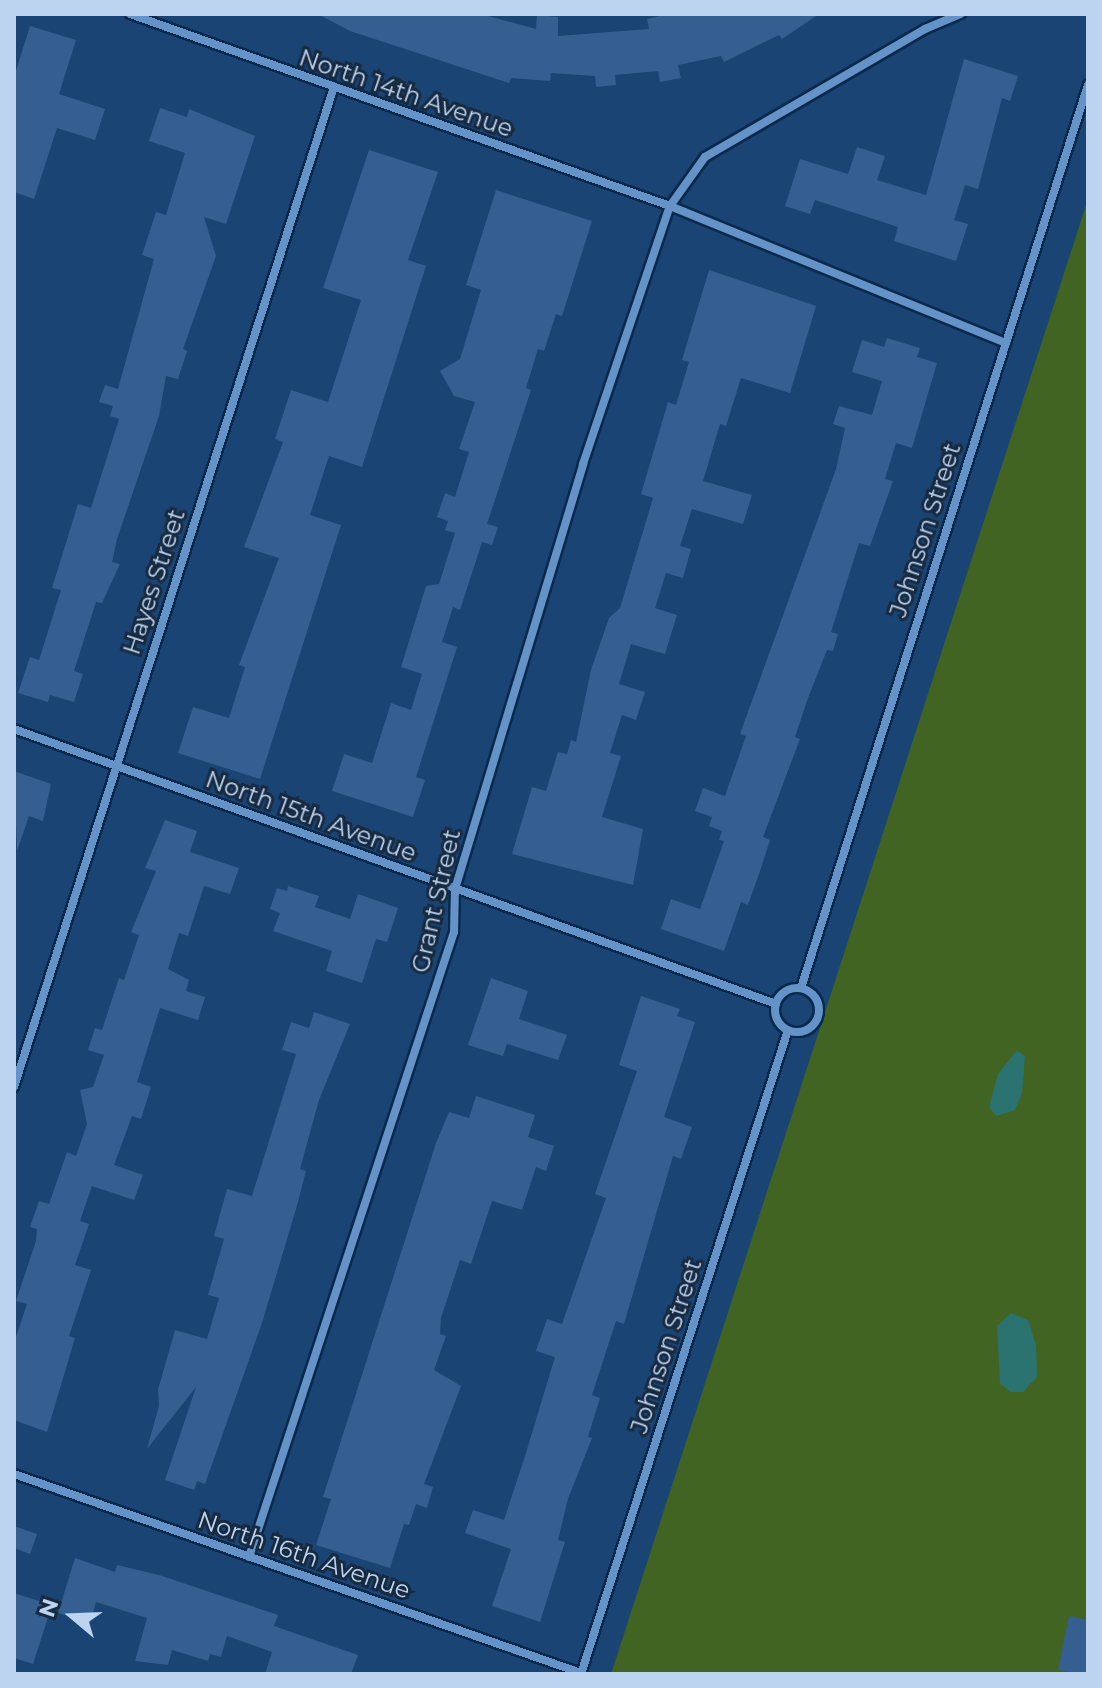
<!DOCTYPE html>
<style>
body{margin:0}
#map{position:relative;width:1102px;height:1688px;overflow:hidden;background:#194473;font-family:Montserrat,sans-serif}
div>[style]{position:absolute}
.green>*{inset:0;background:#416422}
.water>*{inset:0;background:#2a7371}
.building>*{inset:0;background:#345f90}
.roads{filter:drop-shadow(2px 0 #092a4d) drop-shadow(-2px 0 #092a4d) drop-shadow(0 2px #092a4d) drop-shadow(0 -2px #092a4d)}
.street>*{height:8px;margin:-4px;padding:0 4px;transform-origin:4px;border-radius:4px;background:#6592c7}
.street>.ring{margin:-4px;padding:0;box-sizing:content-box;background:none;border:8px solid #6592c7;border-radius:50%}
span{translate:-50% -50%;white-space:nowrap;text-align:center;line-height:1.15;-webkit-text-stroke:6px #182a40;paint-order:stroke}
.street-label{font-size:24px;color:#bcd4f0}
.frame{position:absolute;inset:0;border:16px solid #bcd4f0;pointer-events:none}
.north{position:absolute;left:32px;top:1576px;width:80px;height:80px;-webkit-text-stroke:6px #182a40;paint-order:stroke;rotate:289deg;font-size:22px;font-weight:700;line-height:32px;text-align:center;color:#bcd4f0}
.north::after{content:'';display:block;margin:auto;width:28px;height:36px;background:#bcd4f0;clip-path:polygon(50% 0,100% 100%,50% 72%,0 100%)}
</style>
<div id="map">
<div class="green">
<div style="clip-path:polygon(1088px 199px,1088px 1674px,611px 1674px)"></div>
</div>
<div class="water">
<div style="clip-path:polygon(1017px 1050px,1025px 1056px,1022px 1093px,1015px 1110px,996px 1116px,989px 1107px,998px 1074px)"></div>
<div style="clip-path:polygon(1011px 1313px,1028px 1320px,1036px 1345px,1037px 1377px,1023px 1392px,1010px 1392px,1000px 1383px,997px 1326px)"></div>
</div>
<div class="building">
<div style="clip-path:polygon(318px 14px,481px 14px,536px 29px,537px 15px,558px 17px,558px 36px,649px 29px,647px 19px,669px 14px,819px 14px,782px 39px,779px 35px,724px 62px,721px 56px,678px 65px,681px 78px,660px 82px,658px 71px,615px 75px,616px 85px,596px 87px,595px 76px,551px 73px,550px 81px,511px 78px,509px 83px,350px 31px)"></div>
<div style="clip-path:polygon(30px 26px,76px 40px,59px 94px,105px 109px,95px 140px,57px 128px,34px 199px,14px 192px,14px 77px)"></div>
<div style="clip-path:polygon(964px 59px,1018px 76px,1010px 101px,1002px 98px,978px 189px,965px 185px,954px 220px,968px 224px,956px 261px,894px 241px,898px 227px,815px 200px,810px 214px,785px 206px,800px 159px,848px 174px,857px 147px,885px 156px,877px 180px,926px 195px)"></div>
<div style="clip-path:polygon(160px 108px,187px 117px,189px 109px,255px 136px,226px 224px,204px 217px,216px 256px,183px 349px,187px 351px,178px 379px,166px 376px,159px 416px,117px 539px,112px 562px,120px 564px,102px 603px,96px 602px,74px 671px,83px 674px,74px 702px,50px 695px,48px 702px,18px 693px,30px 657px,39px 660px,61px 590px,52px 588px,78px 504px,91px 508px,119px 419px,110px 416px,113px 406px,99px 402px,105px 385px,118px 389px,154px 259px,142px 255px,156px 212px,166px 215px,185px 153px,149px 141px)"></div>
<div style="clip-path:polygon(369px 150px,438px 172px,408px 260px,426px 266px,362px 467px,329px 456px,310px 515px,341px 525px,260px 779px,178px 753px,193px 707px,229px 718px,245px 667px,239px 665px,279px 558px,244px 547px,283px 442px,275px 439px,291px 390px,328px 402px,361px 300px,323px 288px)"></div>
<div style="clip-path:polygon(496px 190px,592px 221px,562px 316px,556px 314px,544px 351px,538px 349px,526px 388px,531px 390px,487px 524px,498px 527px,492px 545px,482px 542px,460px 610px,453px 607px,442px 642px,457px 647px,416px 777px,425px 780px,413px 817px,332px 791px,344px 754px,372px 763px,391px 703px,411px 710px,422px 674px,401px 667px,426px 586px,439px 584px,455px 533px,445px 530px,448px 521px,437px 517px,445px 493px,455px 497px,469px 452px,459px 449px,475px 402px,454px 396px,440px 371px,460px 359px,481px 290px,466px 285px)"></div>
<div style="clip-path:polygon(709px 270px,816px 306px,790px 393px,741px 378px,726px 426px,720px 424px,703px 481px,752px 495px,743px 524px,692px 509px,680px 546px,691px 549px,683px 578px,666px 573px,655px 608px,677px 615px,665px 654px,631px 644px,619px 684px,645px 692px,636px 720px,622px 715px,610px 753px,621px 756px,602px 817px,643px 829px,633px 885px,512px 854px,532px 787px,546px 791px,558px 752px,567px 754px,571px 740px,576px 742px,591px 670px,609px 618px,620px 608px,653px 498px,641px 494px,668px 402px,676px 405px,689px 362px,682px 360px)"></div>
<div style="clip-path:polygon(887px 338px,920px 348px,917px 357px,937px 363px,912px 448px,896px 443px,885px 479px,893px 481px,870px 546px,859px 543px,831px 632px,838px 634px,833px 651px,827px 650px,808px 698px,795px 737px,800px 739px,763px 837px,770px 840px,761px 868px,748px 905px,741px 902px,724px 951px,661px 929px,671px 899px,700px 909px,724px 841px,719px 840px,722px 831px,709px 826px,712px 817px,695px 811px,703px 788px,725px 796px,746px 736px,740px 734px,836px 469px,845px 428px,833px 424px,839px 406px,872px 415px,882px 381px,852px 372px,862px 340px,884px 347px)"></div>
<div style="clip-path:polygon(14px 771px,51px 784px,43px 821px,29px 816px,17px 851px)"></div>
<div style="clip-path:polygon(165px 820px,197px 831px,190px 852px,239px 868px,230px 894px,204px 886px,188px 936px,179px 933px,168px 969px,189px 980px,186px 991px,205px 997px,198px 1020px,160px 1008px,137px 1082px,151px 1087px,141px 1119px,132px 1116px,114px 1165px,143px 1175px,134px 1200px,92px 1186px,80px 1221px,89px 1224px,75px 1265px,91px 1270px,69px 1336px,75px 1338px,47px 1432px,14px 1420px,14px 1343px,27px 1304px,16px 1301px,36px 1241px,37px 1229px,30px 1227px,39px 1201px,49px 1204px,67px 1152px,76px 1156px,87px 1124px,80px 1090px,93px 1087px,104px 1055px,88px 1050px,95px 1028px,102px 1030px,119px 978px,124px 980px,139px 935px,131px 932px,156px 871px,145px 868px)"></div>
<div style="clip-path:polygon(288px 886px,319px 896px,315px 907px,350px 919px,358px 894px,398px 908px,387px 942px,376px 939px,362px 983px,326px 971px,332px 951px,273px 931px,280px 913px,270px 909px,277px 888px,287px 891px)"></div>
<div style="clip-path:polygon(491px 978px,528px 991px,519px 1019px,567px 1035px,558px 1060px,507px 1044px,503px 1056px,468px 1045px)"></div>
<div style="clip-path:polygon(641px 996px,680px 1009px,677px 1016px,695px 1022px,664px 1117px,692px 1127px,681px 1159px,673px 1156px,624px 1324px,616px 1321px,592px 1395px,600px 1398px,588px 1437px,592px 1438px,568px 1499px,558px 1540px,565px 1542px,540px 1622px,492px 1606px,511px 1549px,465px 1533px,473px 1510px,504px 1520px,525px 1456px,555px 1357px,536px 1351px,547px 1319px,562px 1324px,606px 1198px,595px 1194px,637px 1071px,619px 1065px)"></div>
<div style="clip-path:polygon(314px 1012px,350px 1024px,319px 1100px,300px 1169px,306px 1171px,296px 1209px,262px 1323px,205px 1484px,197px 1481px,194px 1490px,165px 1480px,196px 1387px,147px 1449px,159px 1406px,158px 1390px,175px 1330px,207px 1339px,219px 1298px,208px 1295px,224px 1239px,214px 1236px,227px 1189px,252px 1196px,296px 1054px,282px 1050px,291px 1022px,309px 1028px)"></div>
<div style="clip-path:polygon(476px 1096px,535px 1115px,528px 1137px,554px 1146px,546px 1171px,536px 1167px,522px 1210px,492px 1201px,471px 1264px,460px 1260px,441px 1318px,440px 1334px,446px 1336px,434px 1370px,461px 1386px,424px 1484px,433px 1487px,427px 1508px,416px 1504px,409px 1525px,404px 1524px,390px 1568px,316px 1545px,331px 1499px,323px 1497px,436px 1143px,449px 1112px,469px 1118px)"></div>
<div style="clip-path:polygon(14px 1526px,37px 1534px,30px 1554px,14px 1548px)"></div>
<div style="clip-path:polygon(75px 1558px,115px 1572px,117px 1565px,159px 1575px,278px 1615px,274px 1626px,358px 1655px,351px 1674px,265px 1674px,272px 1652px,227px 1636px,221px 1657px,210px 1654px,208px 1661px,172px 1650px,168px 1665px,135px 1661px,147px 1618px,96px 1602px,90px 1623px,58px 1613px)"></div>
<div style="clip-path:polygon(14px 1593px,52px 1605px,33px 1664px,14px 1658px)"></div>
<div style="clip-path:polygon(1069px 1616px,1088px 1620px,1088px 1674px,1058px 1670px)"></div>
</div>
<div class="roads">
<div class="street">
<div style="left:130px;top:14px;width:573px;rotate:19.57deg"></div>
<div style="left:670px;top:206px;width:363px;rotate:22.2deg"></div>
<div style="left:14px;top:729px;width:810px;rotate:19.84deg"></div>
<div class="ring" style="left:775px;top:988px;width:36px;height:36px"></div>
<div style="left:801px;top:988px;width:948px;rotate:-72.37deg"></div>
<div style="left:14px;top:1087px;width:1047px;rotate:-72.26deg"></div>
<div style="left:14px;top:1474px;width:601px;rotate:19.34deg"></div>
<div style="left:249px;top:1557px;width:658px;rotate:-71.84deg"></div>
<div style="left:454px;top:932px;width:43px;rotate:-88.7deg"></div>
<div style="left:455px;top:889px;width:444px;rotate:-73.2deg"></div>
<div style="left:583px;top:464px;width:272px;rotate:-71.4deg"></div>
<div style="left:670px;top:206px;width:60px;rotate:-54.5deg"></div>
<div style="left:705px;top:157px;width:255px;rotate:-30.2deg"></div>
<div style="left:925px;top:29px;width:39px;rotate:-23deg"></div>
<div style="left:581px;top:1674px;width:676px;rotate:-72.18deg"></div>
</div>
</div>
<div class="street-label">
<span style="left:406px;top:93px;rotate:19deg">North 14th Avenue</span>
<span style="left:925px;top:530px;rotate:-72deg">Johnson Street</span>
<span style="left:154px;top:582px;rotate:-72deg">Hayes Street</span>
<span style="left:311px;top:816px;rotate:20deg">North 15th Avenue</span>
<span style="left:436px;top:901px;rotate:-77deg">Grant Street</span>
<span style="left:666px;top:1346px;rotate:-72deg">Johnson Street</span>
<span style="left:304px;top:1555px;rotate:19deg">North 16th Avenue</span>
</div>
<div class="frame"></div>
<div class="north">N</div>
</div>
